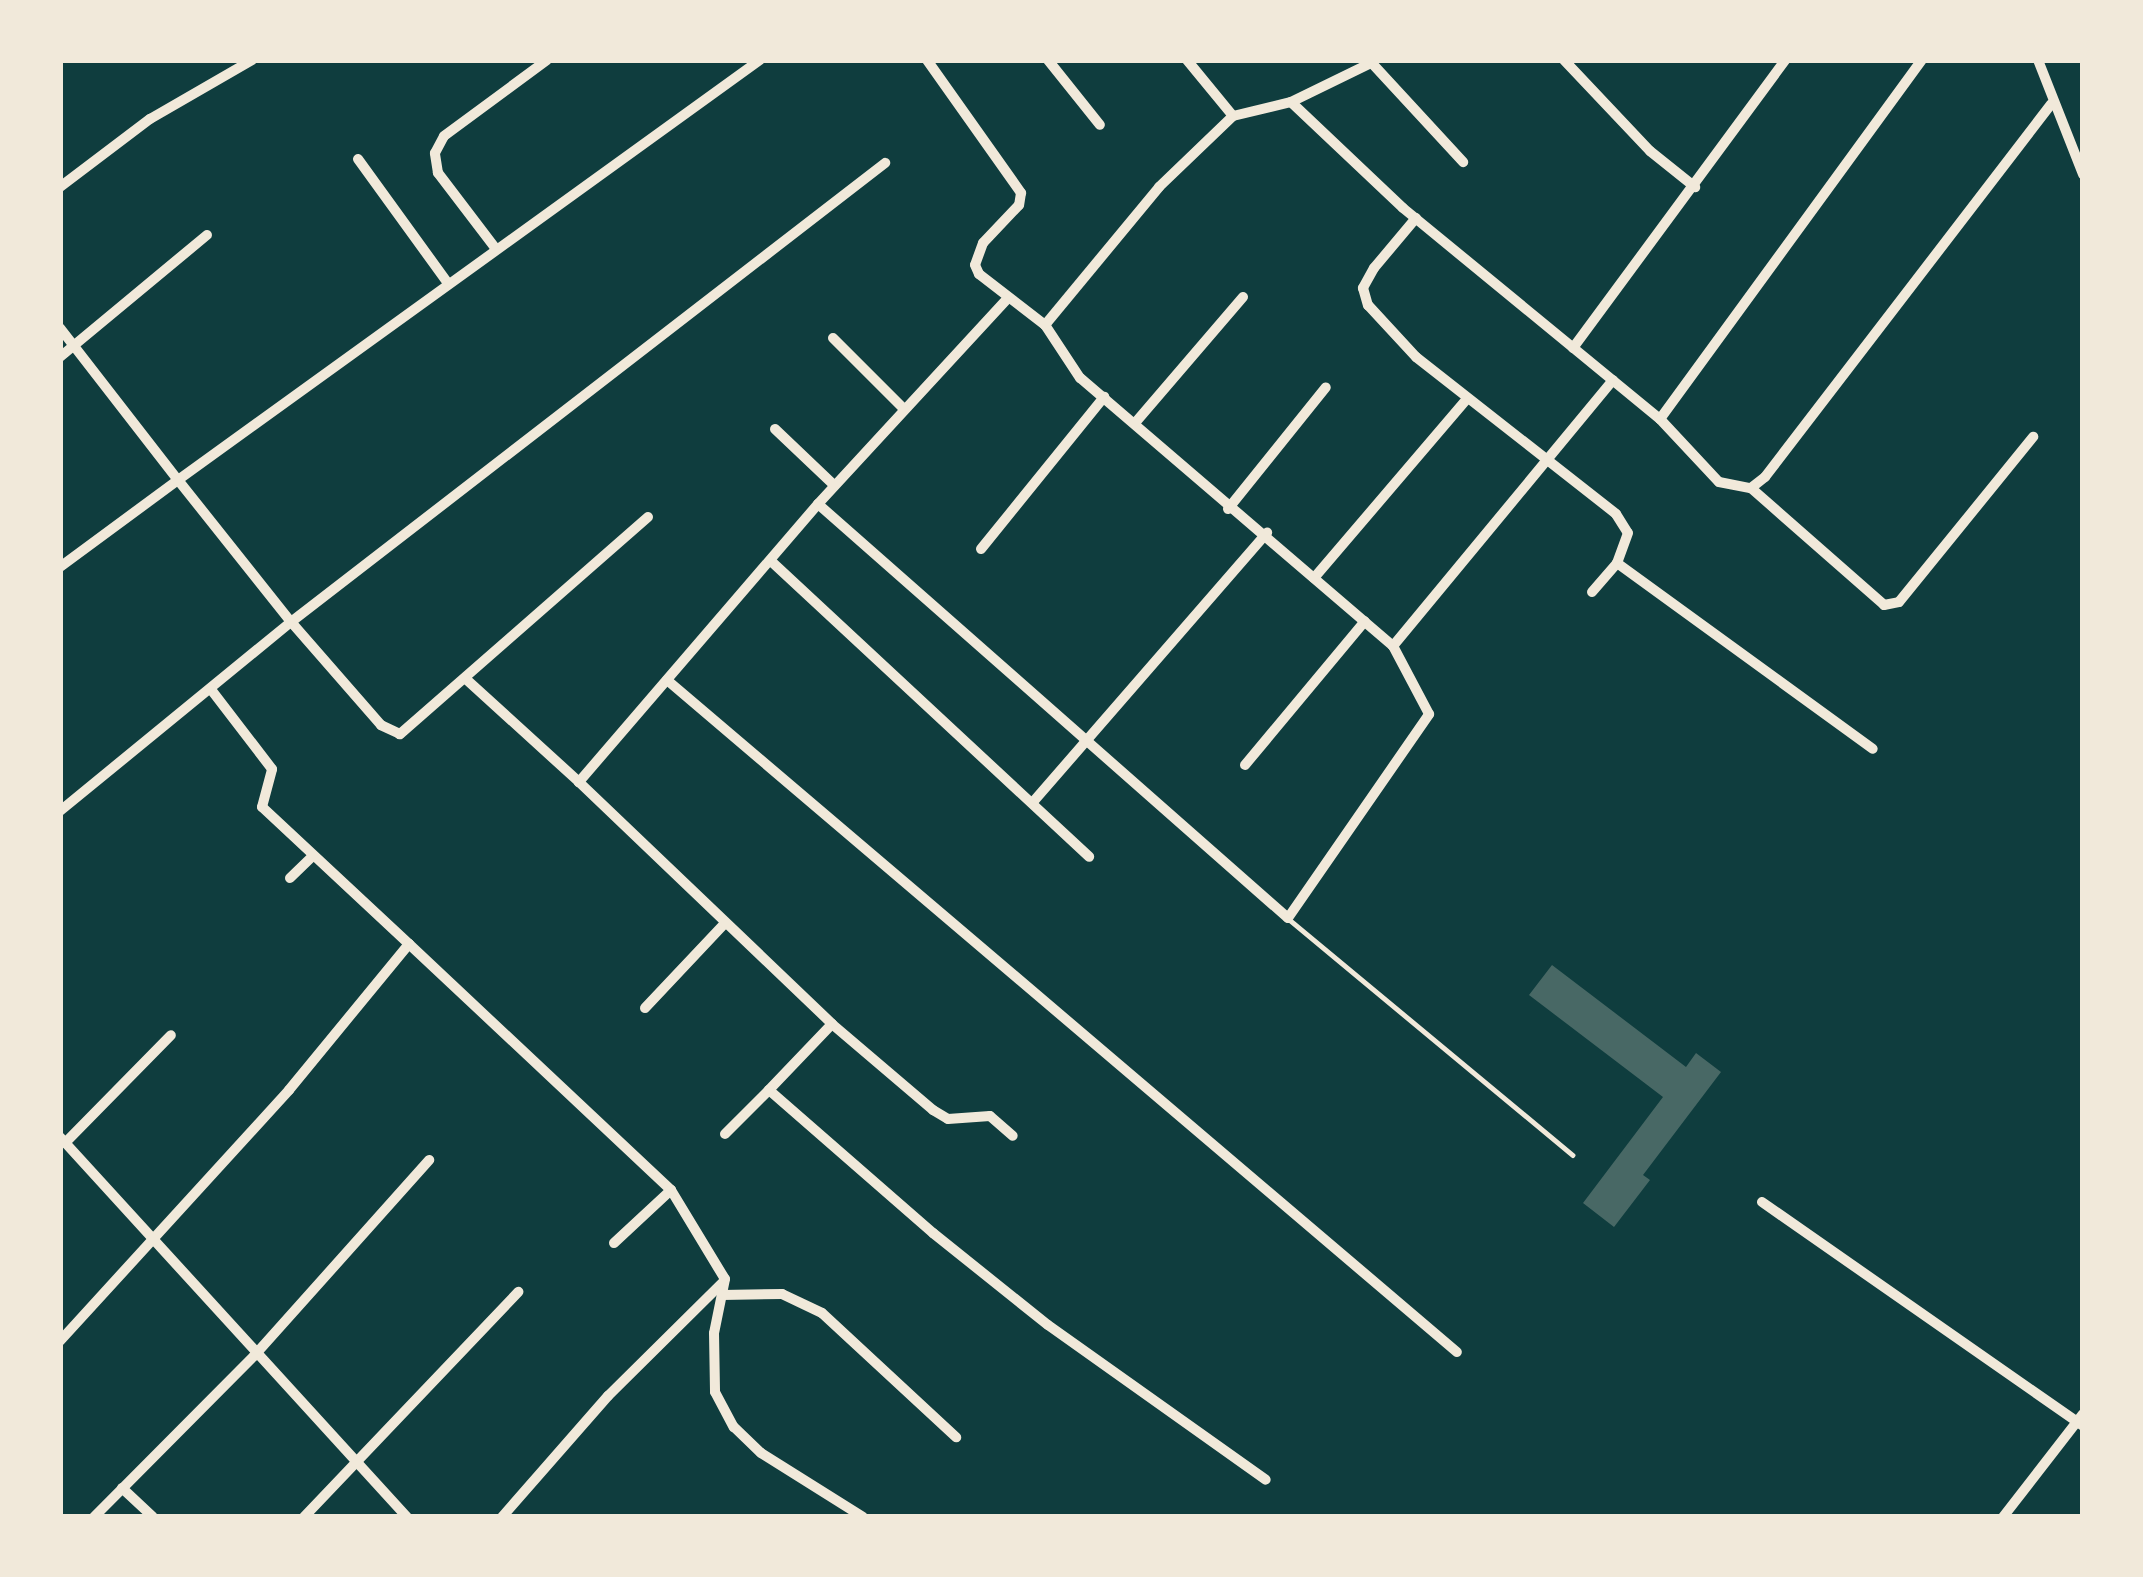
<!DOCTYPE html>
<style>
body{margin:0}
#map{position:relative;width:2143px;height:1577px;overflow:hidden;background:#0f3d3e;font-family:"Sofia Sans Condensed",sans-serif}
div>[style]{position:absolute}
.building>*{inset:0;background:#486865}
.service>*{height:4.5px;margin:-2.25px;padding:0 2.25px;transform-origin:2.25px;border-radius:2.25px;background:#f1e9da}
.minor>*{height:10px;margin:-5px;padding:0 5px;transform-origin:5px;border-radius:5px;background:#f1e9da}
span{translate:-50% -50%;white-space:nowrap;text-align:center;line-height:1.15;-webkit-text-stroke:9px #f1e9da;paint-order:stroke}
.frame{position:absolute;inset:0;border:63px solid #f1e9da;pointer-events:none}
</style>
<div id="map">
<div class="building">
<div style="clip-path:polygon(1552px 965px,1686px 1067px,1696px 1053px,1721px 1072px,1643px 1175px,1650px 1180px,1614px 1227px,1583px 1203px,1663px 1097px,1529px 995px)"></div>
</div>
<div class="service">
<div style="left:1291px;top:921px;width:366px;rotate:39.7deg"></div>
</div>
<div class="minor">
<div style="left:927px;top:60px;width:163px;rotate:54.7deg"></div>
<div style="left:1021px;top:193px;width:12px;rotate:99deg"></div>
<div style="left:1019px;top:205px;width:52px;rotate:133.5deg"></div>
<div style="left:983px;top:243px;width:23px;rotate:110deg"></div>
<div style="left:975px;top:265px;width:10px;rotate:66deg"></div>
<div style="left:979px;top:274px;width:83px;rotate:37.7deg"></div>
<div style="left:1045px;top:325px;width:179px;rotate:-50.4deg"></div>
<div style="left:1159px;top:187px;width:103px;rotate:-43.8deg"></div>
<div style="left:1233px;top:116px;width:60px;rotate:-13.6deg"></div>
<div style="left:1291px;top:102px;width:89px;rotate:-26deg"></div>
<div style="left:1048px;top:60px;width:83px;rotate:51.3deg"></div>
<div style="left:1187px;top:60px;width:72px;rotate:50.6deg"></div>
<div style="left:1369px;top:60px;width:139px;rotate:47.3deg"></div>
<div style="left:1564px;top:60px;width:125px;rotate:46.6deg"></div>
<div style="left:1650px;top:151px;width:58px;rotate:38.7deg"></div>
<div style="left:2038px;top:60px;width:123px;rotate:68.5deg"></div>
<div style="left:1291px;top:102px;width:154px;rotate:43.4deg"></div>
<div style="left:1403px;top:208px;width:333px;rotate:39.4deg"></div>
<div style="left:1660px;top:419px;width:444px;rotate:-53.9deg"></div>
<div style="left:358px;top:159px;width:152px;rotate:54.1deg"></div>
<div style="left:60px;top:187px;width:113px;rotate:-37.1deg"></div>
<div style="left:150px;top:119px;width:118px;rotate:-30deg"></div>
<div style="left:1416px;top:218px;width:65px;rotate:130deg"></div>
<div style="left:1374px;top:268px;width:23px;rotate:119deg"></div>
<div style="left:1363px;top:288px;width:18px;rotate:74deg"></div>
<div style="left:1368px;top:305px;width:71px;rotate:47.3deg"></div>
<div style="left:1416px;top:357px;width:254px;rotate:38.1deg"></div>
<div style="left:1616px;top:514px;width:22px;rotate:58deg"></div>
<div style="left:1628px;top:533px;width:32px;rotate:110deg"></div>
<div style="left:1617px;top:563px;width:316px;rotate:36deg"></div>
<div style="left:496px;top:249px;width:96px;rotate:-127.3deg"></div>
<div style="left:438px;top:173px;width:20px;rotate:-99deg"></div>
<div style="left:435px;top:153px;width:19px;rotate:-62deg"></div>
<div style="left:444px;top:136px;width:128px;rotate:-36.4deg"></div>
<div style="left:1008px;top:298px;width:280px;rotate:132.7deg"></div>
<div style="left:818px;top:504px;width:367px;rotate:130.7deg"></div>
<div style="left:579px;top:782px;width:350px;rotate:43.7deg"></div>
<div style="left:832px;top:1024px;width:91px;rotate:133.7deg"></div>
<div style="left:769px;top:1090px;width:218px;rotate:41.1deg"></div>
<div style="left:933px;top:1233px;width:147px;rotate:38.7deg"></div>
<div style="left:1048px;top:1325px;width:267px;rotate:35.4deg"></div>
<div style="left:60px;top:328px;width:192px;rotate:52.2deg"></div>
<div style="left:178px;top:480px;width:147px;rotate:143.6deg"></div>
<div style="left:833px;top:338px;width:99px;rotate:45deg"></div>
<div style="left:1573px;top:348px;width:358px;rotate:-53.6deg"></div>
<div style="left:60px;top:357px;width:191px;rotate:-39.7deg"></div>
<div style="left:1660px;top:419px;width:86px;rotate:46.9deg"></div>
<div style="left:1719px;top:482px;width:33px;rotate:11deg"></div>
<div style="left:1751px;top:488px;width:18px;rotate:-38deg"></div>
<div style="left:1765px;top:477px;width:470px;rotate:-52.5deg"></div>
<div style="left:1135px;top:423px;width:166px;rotate:-49.4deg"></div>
<div style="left:775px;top:429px;width:81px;rotate:43.5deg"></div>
<div style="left:1751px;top:488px;width:177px;rotate:41.3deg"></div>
<div style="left:1884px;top:605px;width:15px;rotate:-11deg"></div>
<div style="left:1899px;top:602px;width:213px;rotate:-50.9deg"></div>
<div style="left:818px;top:504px;width:626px;rotate:41.38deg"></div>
<div style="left:1288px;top:918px;width:248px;rotate:-55.3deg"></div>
<div style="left:1429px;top:714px;width:77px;rotate:-117.9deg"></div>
<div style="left:1393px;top:646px;width:412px;rotate:-139.4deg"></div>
<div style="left:1080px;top:378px;width:64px;rotate:-123.4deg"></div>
<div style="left:1228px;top:509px;width:156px;rotate:-51.2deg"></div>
<div style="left:648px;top:517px;width:330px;rotate:138.8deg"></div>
<div style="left:400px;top:734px;width:21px;rotate:-155deg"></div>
<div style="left:381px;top:725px;width:137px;rotate:-131.1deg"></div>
<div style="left:291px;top:622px;width:181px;rotate:-128.5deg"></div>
<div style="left:178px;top:480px;width:718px;rotate:-35.82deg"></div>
<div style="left:981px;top:549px;width:196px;rotate:-51deg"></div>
<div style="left:772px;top:562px;width:433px;rotate:42.9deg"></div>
<div style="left:1314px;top:578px;width:235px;rotate:-49.5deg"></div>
<div style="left:1592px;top:592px;width:38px;rotate:-49deg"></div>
<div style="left:1393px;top:646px;width:345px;rotate:-50.4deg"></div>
<div style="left:467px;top:680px;width:151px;rotate:42.3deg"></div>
<div style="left:667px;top:680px;width:1037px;rotate:40.39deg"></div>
<div style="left:1245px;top:765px;width:187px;rotate:-50.2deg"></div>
<div style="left:1033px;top:802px;width:357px;rotate:-49deg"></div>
<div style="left:60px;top:811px;width:298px;rotate:-39.3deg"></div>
<div style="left:291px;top:622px;width:751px;rotate:-37.69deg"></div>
<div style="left:290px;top:878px;width:32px;rotate:-44deg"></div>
<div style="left:409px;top:944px;width:359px;rotate:43.2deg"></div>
<div style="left:671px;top:1190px;width:104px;rotate:58.8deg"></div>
<div style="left:725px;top:1279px;width:55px;rotate:101.5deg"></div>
<div style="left:714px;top:1333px;width:59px;rotate:89deg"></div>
<div style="left:715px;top:1392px;width:40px;rotate:62deg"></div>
<div style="left:734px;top:1427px;width:37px;rotate:44deg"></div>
<div style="left:761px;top:1453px;width:120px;rotate:32.1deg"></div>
<div style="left:645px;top:1008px;width:117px;rotate:-46.7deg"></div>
<div style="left:832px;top:1024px;width:133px;rotate:40.4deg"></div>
<div style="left:933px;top:1110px;width:17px;rotate:31deg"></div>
<div style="left:948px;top:1119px;width:42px;rotate:-4.1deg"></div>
<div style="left:990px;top:1116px;width:30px;rotate:41deg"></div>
<div style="left:725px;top:1134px;width:62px;rotate:-45deg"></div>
<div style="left:60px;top:1137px;width:515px;rotate:47.6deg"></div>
<div style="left:65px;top:1143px;width:151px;rotate:-45.5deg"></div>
<div style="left:1762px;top:1202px;width:391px;rotate:34.9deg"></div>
<div style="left:614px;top:1243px;width:78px;rotate:-42.9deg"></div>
<div style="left:722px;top:1295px;width:60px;rotate:-1deg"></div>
<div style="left:782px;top:1294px;width:44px;rotate:25.4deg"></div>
<div style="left:822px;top:1313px;width:183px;rotate:42.8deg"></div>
<div style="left:60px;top:1341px;width:340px;rotate:-47.6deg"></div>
<div style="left:289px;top:1090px;width:189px;rotate:-50.6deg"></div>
<div style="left:409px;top:944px;width:201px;rotate:-137deg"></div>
<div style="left:262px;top:807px;width:39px;rotate:-75deg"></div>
<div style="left:272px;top:769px;width:97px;rotate:-127.5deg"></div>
<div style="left:122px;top:1488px;width:42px;rotate:43.1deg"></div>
<div style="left:94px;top:1517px;width:227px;rotate:-45.2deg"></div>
<div style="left:254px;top:1356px;width:263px;rotate:-48.2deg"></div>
<div style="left:304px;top:1517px;width:311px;rotate:-46.4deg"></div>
<div style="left:502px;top:1517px;width:161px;rotate:-48.8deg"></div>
<div style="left:608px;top:1396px;width:162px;rotate:-44.7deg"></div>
<div style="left:2003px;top:1517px;width:130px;rotate:-52.2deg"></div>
</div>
<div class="frame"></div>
</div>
